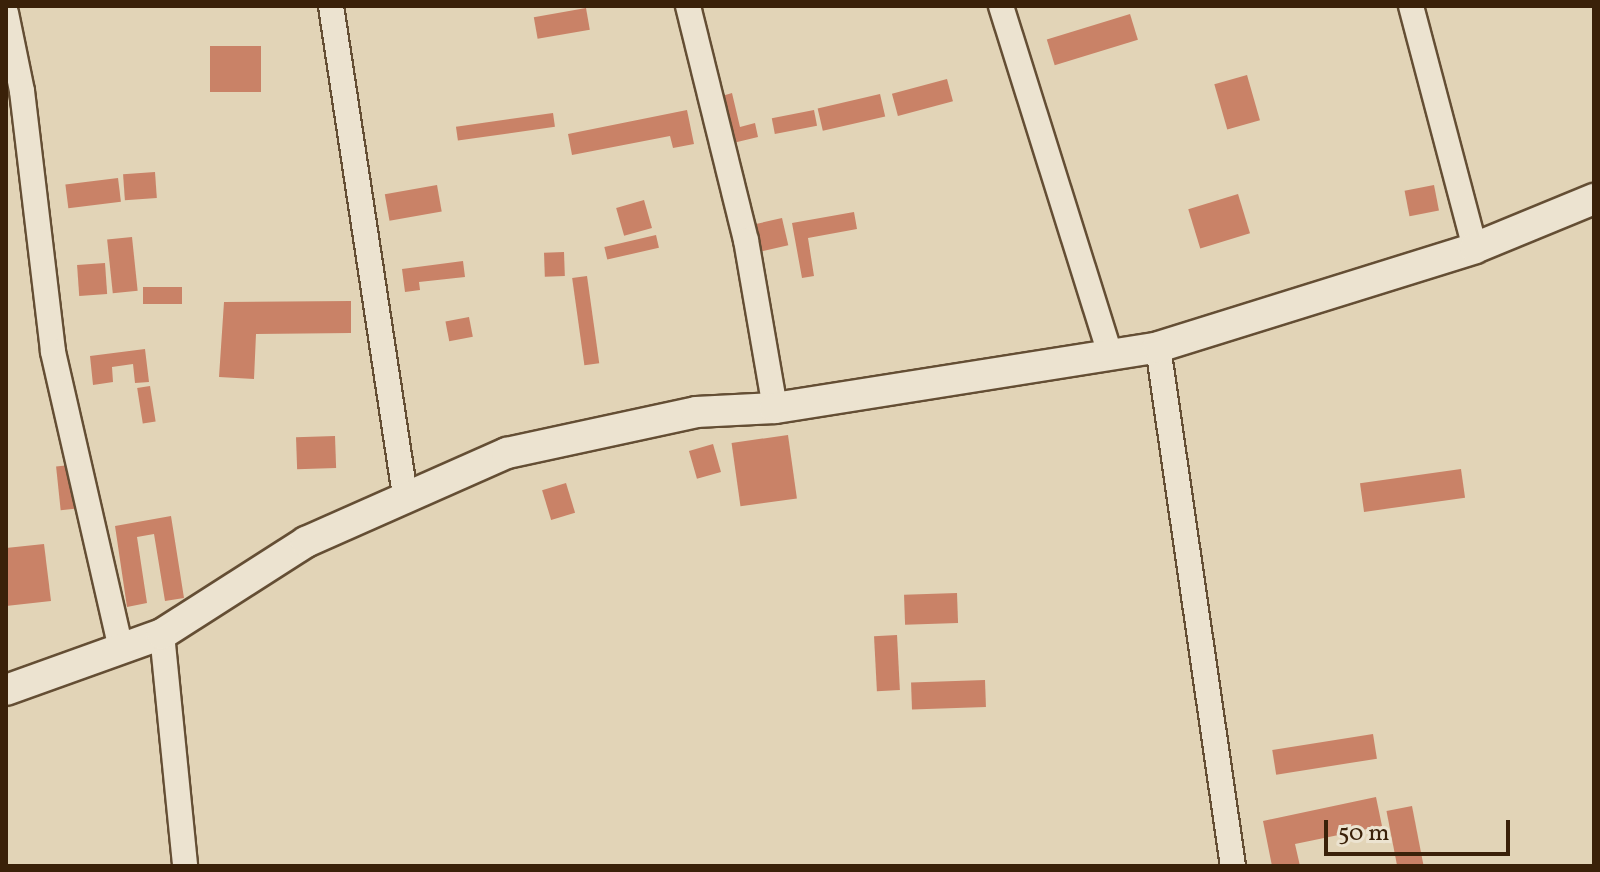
<!DOCTYPE html>
<style>
body{margin:0}
#map{position:relative;width:1600px;height:872px;overflow:hidden;background:#e2d4b7;font-family:Vollkorn,serif}
div>[style]{position:absolute}
.building>*{inset:0;background:#c98267;transform-origin:0 0}
.roads{filter:drop-shadow(2px 0 #644e34) drop-shadow(-2px 0 #644e34) drop-shadow(0 2px #644e34) drop-shadow(0 -2px #644e34)}
.minor>*{height:24px;margin:-12px;padding:0 12px;transform-origin:12px;border-radius:12px;background:#ece3d0}
.tertiary>*{height:30px;margin:-15px;padding:0 15px;transform-origin:15px;border-radius:15px;background:#ece3d0}
span{translate:-50% -50%;white-space:nowrap;text-align:center;line-height:1.15;-webkit-text-stroke:8px #ece3d0;paint-order:stroke}
.frame{position:absolute;inset:0;border:8px solid #3a2109;pointer-events:none}
.scale{position:absolute;left:1324px;top:820px;width:186px;height:36px;box-sizing:border-box;border:4px solid #3a2109;border-top:0;padding-left:10px;font-size:24px;line-height:28px;white-space:nowrap;color:#3a2109;-webkit-text-stroke:6px #ece3d0;paint-order:stroke}
</style>
<div id="map">
<div class="building">
<div style="left:586px;top:8px;width:22px;height:53px;rotate:80deg"></div>
<div style="left:1130px;top:14px;width:27px;height:87px;rotate:73deg"></div>
<div style="left:210px;top:46px;width:51px;height:46px"></div>
<div style="left:1247px;top:75px;width:47px;height:34px;rotate:74deg"></div>
<div style="left:947px;top:79px;width:23px;height:57px;rotate:75deg"></div>
<div style="clip-path:polygon(732px 93px,740px 127px,755px 123px,758px 137px,733px 143px,722px 96px)"></div>
<div style="left:880px;top:94px;width:23px;height:64px;rotate:77deg"></div>
<div style="clip-path:polygon(687px 110px,694px 144px,673px 148px,670px 136px,572px 155px,568px 134px)"></div>
<div style="left:814px;top:110px;width:16px;height:43px;rotate:79deg"></div>
<div style="left:553px;top:113px;width:14px;height:98px;rotate:82deg"></div>
<div style="left:155px;top:172px;width:26px;height:32px;rotate:86deg"></div>
<div style="left:118px;top:178px;width:24px;height:53px;rotate:83deg"></div>
<div style="left:437px;top:185px;width:27px;height:53px;rotate:80deg"></div>
<div style="left:1434px;top:185px;width:26px;height:30px;rotate:79deg"></div>
<div style="left:1238px;top:194px;width:41px;height:52px;rotate:73deg"></div>
<div style="left:644px;top:200px;width:29px;height:29px;rotate:74deg"></div>
<div style="clip-path:polygon(854px 212px,857px 229px,808px 238px,814px 276px,802px 278px,792px 223px)"></div>
<div style="left:782px;top:218px;width:28px;height:28px;rotate:77deg"></div>
<div style="left:656px;top:235px;width:13px;height:53px;rotate:77deg"></div>
<div style="left:132px;top:237px;width:54px;height:25px;rotate:84deg"></div>
<div style="left:564px;top:252px;width:24px;height:20px;rotate:88deg"></div>
<div style="clip-path:polygon(463px 261px,465px 277px,419px 282px,420px 290px,405px 292px,402px 269px)"></div>
<div style="left:105px;top:263px;width:31px;height:28px;rotate:86deg"></div>
<div style="left:587px;top:276px;width:88px;height:15px;rotate:82deg"></div>
<div style="left:143px;top:287px;width:39px;height:17px"></div>
<div style="clip-path:polygon(351px 301px,351px 333px,256px 334px,254px 379px,219px 377px,224px 302px)"></div>
<div style="left:469px;top:317px;width:20px;height:24px;rotate:79deg"></div>
<div style="clip-path:polygon(145px 349px,149px 382px,135px 383px,133px 364px,112px 367px,113px 382px,93px 385px,90px 356px)"></div>
<div style="left:150px;top:386px;width:36px;height:13px;rotate:81deg"></div>
<div style="left:788px;top:435px;width:64px;height:57px;rotate:82deg"></div>
<div style="left:335px;top:436px;width:32px;height:39px;rotate:88deg"></div>
<div style="left:713px;top:444px;width:29px;height:25px;rotate:74deg"></div>
<div style="left:70px;top:465px;width:44px;height:14px;rotate:84deg"></div>
<div style="left:1461px;top:469px;width:29px;height:102px;rotate:82deg"></div>
<div style="left:566px;top:483px;width:31px;height:25px;rotate:73deg"></div>
<div style="clip-path:polygon(171px 516px,184px 598px,165px 601px,154px 534px,137px 537px,147px 603px,127px 607px,115px 526px)"></div>
<div style="clip-path:polygon(44px 544px,51px 601px,6px 606px,6px 548px)"></div>
<div style="left:957px;top:593px;width:30px;height:53px;rotate:88deg"></div>
<div style="left:897px;top:635px;width:55px;height:23px;rotate:87deg"></div>
<div style="left:985px;top:680px;width:27px;height:74px;rotate:88deg"></div>
<div style="left:1373px;top:734px;width:25px;height:102px;rotate:81deg"></div>
<div style="clip-path:polygon(1376px 797px,1382px 826px,1295px 844px,1300px 866px,1272px 866px,1263px 821px)"></div>
<div style="left:1412px;top:806px;width:61px;height:26px;rotate:79deg"></div>
</div>
<div class="roads">
<div class="minor">
<div style="left:331px;top:6px;width:498px;rotate:81.4deg"></div>
<div style="left:688px;top:6px;width:241px;rotate:76.1deg"></div>
<div style="left:746px;top:240px;width:170px;rotate:80.2deg"></div>
<div style="left:1001px;top:6px;width:364px;rotate:72.6deg"></div>
<div style="left:1411px;top:6px;width:250px;rotate:75.2deg"></div>
<div style="left:6px;top:13px;width:80px;rotate:78.4deg"></div>
<div style="left:22px;top:91px;width:263px;rotate:83.2deg"></div>
<div style="left:53px;top:352px;width:306px;rotate:77.1deg"></div>
<div style="left:1158px;top:347px;width:524px;rotate:81.78deg"></div>
<div style="left:162px;top:634px;width:233px;rotate:84.3deg"></div>
</div>
<div class="tertiary">
<div style="left:6px;top:690px;width:166px;rotate:-19.7deg"></div>
<div style="left:162px;top:634px;width:171px;rotate:-32.6deg"></div>
<div style="left:306px;top:542px;width:220px;rotate:-23.9deg"></div>
<div style="left:507px;top:453px;width:193px;rotate:-12.2deg"></div>
<div style="left:696px;top:412px;width:79px;rotate:-2.9deg"></div>
<div style="left:775px;top:408px;width:388px;rotate:-9deg"></div>
<div style="left:1158px;top:347px;width:332px;rotate:-17.3deg"></div>
<div style="left:1475px;top:248px;width:129px;rotate:-22.4deg"></div>
</div>
</div>
<div class="frame"></div>
<div class="scale">50 m</div>
</div>
